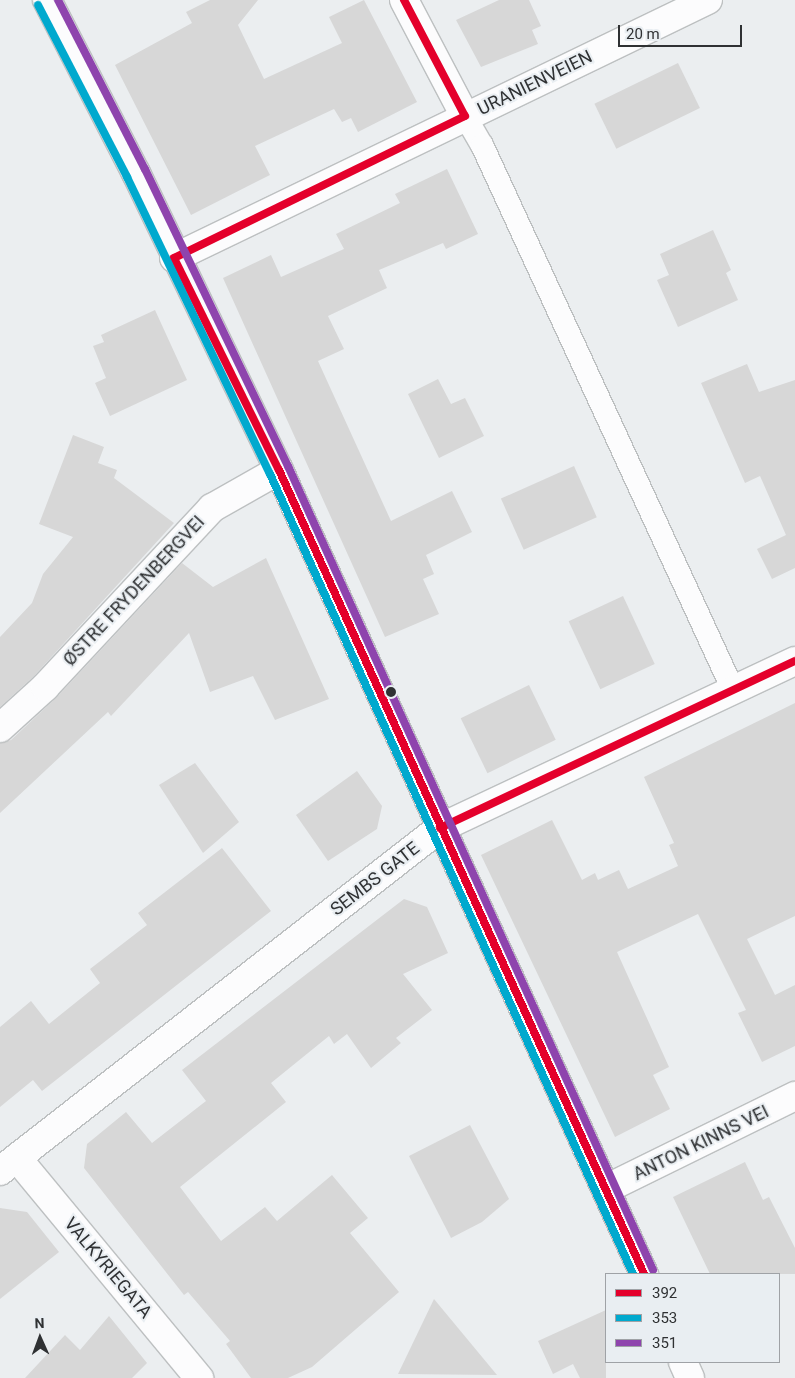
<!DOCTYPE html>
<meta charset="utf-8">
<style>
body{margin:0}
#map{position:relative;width:795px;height:1378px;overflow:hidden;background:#ebeef0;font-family:Roboto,sans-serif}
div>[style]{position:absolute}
.building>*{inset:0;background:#d7d7d7;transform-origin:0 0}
.roads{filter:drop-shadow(1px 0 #bdc0c1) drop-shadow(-1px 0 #bdc0c1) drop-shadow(0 1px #bdc0c1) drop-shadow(0 -1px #bdc0c1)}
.service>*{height:22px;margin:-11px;padding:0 11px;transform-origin:11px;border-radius:11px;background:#fcfcfd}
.minor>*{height:28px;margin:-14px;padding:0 14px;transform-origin:14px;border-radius:14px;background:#fcfcfd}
.tertiary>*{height:28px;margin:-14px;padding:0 14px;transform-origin:14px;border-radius:14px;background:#fcfcfd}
.bus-1>*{height:8px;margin:-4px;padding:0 4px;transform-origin:4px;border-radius:4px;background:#e4002b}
.bus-2>*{height:8px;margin:-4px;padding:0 4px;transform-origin:4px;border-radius:4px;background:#00a9ce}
.bus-3>*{height:8px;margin:-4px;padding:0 4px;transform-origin:4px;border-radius:4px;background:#8e44ad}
.dots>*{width:14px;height:14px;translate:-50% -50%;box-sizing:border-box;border:2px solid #e9eef2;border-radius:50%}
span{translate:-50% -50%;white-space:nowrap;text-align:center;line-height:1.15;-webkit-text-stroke:4px #e9eef2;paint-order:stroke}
.street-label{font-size:18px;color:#2f3133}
.legend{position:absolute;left:605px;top:1273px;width:175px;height:90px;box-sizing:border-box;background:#e9eef2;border:1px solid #9fa2a6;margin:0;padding:6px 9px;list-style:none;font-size:15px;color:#2f3133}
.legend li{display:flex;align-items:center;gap:10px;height:25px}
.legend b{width:25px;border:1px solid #9fa2a6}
.north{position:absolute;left:15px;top:1313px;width:50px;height:50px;-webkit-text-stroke:4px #e9eef2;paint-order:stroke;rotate:358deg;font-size:14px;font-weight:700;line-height:20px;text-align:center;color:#2f3133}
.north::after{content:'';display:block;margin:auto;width:18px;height:22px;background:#2f3133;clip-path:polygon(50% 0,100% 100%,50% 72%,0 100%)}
.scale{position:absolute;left:618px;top:25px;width:124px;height:22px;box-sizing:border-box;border:2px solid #2f3133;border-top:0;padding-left:6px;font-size:15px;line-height:18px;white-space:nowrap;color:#2f3133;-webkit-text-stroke:4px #e9eef2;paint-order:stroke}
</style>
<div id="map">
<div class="building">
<div style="clip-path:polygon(210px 0,258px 0,238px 25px,264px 79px,342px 43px,329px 17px,364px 0,417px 102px,358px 132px,351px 118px,342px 122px,334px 109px,255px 146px,270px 175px,191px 215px,115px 65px,192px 23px,186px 12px)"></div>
<div style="clip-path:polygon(499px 0,529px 0,541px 26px,532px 30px,538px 44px,481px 67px,456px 20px)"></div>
<div style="left:678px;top:63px;width:50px;height:93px;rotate:64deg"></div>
<div style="clip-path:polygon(447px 169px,478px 234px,446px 249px,443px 243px,379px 270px,387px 288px,328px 316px,344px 349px,318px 361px,391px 521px,452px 491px,472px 532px,426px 555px,434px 574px,423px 579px,439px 614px,385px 637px,223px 278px,271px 255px,281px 277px,344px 249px,336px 234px,400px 203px,395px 194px)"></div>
<div style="clip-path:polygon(713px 230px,731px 270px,726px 273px,738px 300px,678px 327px,657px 280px,669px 275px,660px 254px)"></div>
<div style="clip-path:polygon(155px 310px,187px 380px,110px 416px,95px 383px,106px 378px,93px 346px,104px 342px,101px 335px)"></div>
<div style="clip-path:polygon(747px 364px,759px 392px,795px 380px,795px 568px,772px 579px,757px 549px,786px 535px,760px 476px,745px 483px,701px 383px)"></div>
<div style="clip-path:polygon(438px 379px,451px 404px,465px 398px,484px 436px,439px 458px,408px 394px)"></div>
<div style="clip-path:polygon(73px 435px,104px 447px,98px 463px,117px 470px,114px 478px,174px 523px,34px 676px,0 707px,0 637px,32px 603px,43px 574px,73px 537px,39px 524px)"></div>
<div style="left:574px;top:466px;width:56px;height:80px;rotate:66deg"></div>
<div style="clip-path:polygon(266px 558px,329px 699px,275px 720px,253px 676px,210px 692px,189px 633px,111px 716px,108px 712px,0 813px,0 743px,11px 740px,56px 698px,182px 563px,213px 587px)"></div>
<div style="left:623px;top:596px;width:75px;height:60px;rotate:65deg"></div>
<div style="left:529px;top:685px;width:61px;height:76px;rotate:64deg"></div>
<div style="clip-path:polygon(795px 703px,795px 916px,747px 939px,775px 995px,795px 985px,795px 1046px,762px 1062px,738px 1013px,746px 1010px,698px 914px,617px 952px,669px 1067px,653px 1075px,670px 1109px,615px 1137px,481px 855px,552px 820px,582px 880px,595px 873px,598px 880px,619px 870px,628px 889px,678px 866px,669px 845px,674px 843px,644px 777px)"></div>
<div style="clip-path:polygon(195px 763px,239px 822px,203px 853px,159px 785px)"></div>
<div style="clip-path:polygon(357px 771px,382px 806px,377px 829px,328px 861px,296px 815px)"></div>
<div style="clip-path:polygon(222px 848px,271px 911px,42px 1091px,33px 1080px,0 1107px,0 1027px,31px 1001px,49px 1024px,100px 983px,90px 969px,147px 925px,138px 913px)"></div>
<div style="clip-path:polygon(404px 899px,427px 907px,448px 953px,403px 974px,432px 1010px,396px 1038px,401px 1043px,371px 1068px,347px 1034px,334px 1044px,329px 1036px,271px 1083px,286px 1102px,180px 1187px,221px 1241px,265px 1207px,277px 1221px,332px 1175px,368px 1218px,350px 1233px,399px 1292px,312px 1367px,288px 1378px,251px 1378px,226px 1344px,230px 1341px,188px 1292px,184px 1295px,84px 1168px,87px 1144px,126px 1112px,152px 1143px,206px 1101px,182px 1070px)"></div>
<div style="clip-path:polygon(470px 1125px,509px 1199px,482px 1222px,451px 1238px,409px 1156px)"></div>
<div style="clip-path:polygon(745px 1162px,763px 1200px,769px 1197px,795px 1248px,795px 1274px,710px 1274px,673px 1197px)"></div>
<div style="clip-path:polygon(0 1208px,27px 1212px,59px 1252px,0 1299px)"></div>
<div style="clip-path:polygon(434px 1299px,497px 1375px,398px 1374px)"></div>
<div style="clip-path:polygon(606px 1310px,606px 1378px,580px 1378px,573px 1364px,553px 1374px,538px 1341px)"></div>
<div style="clip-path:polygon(109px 1316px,147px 1363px,132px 1378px,25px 1378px,65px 1335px,80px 1350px)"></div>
</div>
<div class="roads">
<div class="service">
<div style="left:465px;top:116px;width:34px;rotate:60deg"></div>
<div style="left:482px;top:145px;width:600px;rotate:65.27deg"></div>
</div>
<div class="minor">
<div style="left:404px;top:0;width:131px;rotate:62.3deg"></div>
<div style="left:174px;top:258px;width:593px;rotate:-25.79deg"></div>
<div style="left:0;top:728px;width:61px;rotate:-42.3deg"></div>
<div style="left:45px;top:687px;width:245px;rotate:-47deg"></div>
<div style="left:212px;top:508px;width:77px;rotate:-29.6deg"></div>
<div style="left:17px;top:1158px;width:286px;rotate:50.4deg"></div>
<div style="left:0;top:1171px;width:558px;rotate:-37.94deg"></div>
<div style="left:440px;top:828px;width:392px;rotate:-25.2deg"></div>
<div style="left:606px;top:1189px;width:211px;rotate:-26.2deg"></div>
</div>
<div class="tertiary">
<div style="left:47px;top:0;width:195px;rotate:62.8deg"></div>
<div style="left:136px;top:173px;width:330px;rotate:64.3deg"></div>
<div style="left:279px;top:470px;width:883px;rotate:65.58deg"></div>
<div style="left:683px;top:1362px;width:17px;rotate:66deg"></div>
</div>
</div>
<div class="bus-1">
<div style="left:404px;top:0;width:131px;rotate:62.3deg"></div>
<div style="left:465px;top:116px;width:324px;rotate:154deg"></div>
<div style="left:174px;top:258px;width:237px;rotate:63.7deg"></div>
<div style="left:279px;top:470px;width:883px;rotate:65.58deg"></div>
<div style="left:440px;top:828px;width:392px;rotate:-25.2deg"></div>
</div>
<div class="bus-2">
<div style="left:38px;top:5px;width:194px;rotate:62.6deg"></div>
<div style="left:127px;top:177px;width:330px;rotate:64.3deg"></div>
<div style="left:270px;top:474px;width:879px;rotate:65.59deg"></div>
</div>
<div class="bus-3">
<div style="left:58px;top:0;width:190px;rotate:62.8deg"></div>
<div style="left:145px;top:169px;width:330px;rotate:64.3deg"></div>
<div style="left:288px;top:466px;width:883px;rotate:65.58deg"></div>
</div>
<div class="dots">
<div style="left:391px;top:692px;background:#2f3133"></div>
</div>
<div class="street-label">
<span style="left:535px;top:83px;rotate:-26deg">URANIENVEIEN</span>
<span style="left:134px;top:591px;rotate:-47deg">ØSTRE FRYDENBERGVEI</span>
<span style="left:375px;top:879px;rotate:-38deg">SEMBS GATE</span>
<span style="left:701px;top:1143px;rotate:-26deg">ANTON KINNS VEI</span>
<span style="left:108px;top:1268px;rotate:50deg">VALKYRIEGATA</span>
</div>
<ul class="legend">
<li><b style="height:6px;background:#e4002b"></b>392</li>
<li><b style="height:6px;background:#00a9ce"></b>353</li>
<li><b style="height:6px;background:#8e44ad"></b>351</li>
</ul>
<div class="north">N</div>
<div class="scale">20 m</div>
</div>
